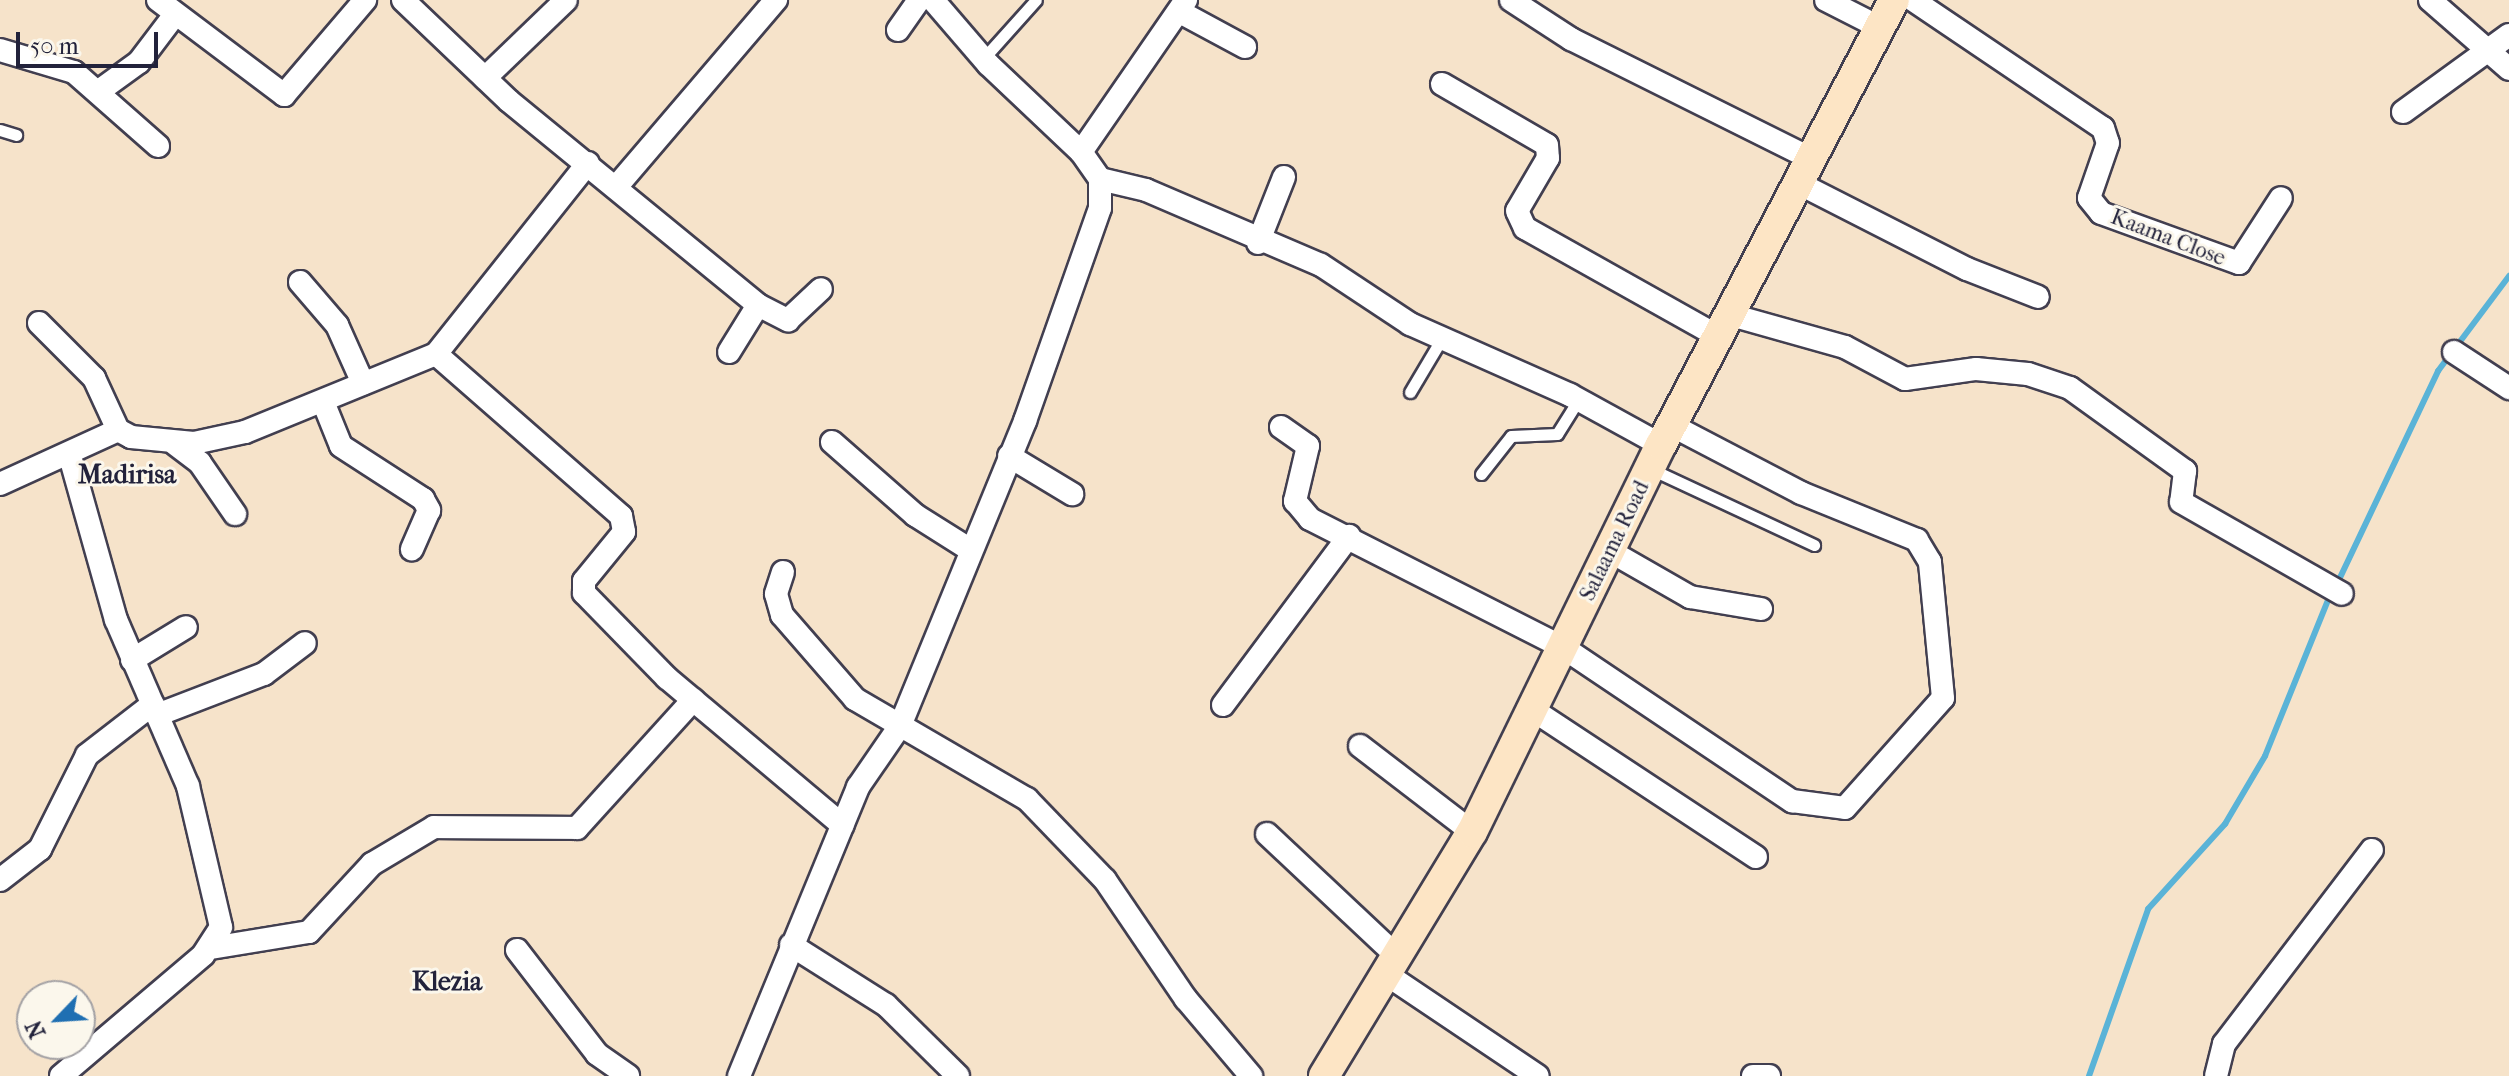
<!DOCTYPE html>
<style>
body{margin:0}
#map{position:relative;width:2509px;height:1076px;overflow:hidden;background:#f6e3ca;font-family:"IM FELL French Canon",serif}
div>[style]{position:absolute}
.stream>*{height:6px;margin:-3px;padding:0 3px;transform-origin:3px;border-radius:3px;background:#5ab3d7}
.roads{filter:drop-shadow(2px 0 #423f50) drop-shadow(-2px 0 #423f50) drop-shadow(0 2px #423f50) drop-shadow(0 -2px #423f50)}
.lane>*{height:11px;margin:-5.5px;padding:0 5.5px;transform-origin:5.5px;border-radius:5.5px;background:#fff}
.street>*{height:22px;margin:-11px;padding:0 11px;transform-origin:11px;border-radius:11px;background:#fff}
.secondary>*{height:30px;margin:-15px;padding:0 15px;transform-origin:15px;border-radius:15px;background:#fde5c5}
span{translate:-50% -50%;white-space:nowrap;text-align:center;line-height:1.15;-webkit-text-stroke:6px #fbf7ec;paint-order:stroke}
.street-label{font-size:22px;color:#22223b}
.quarter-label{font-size:26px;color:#22223b;font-weight:700}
.north{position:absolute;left:16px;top:980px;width:80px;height:80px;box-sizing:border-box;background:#fbf7ec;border:2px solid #a4a2a5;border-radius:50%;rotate:245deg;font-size:22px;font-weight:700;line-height:32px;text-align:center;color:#22223b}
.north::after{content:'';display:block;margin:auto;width:28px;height:36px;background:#1f6fb2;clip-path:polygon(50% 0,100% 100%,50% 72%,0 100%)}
.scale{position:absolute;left:16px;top:32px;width:142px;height:36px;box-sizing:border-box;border:4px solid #22223b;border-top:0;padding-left:10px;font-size:24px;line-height:28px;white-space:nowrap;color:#22223b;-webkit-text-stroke:6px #fbf7ec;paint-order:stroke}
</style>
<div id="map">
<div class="stream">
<div style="left:2337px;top:584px;width:236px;rotate:-64.6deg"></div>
<div style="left:2438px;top:371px;width:119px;rotate:-53.2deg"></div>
<div style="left:2089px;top:1076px;width:177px;rotate:-70.5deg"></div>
<div style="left:2148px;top:909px;width:115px;rotate:-47.8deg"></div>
<div style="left:2225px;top:824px;width:79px;rotate:-59.5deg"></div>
<div style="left:2265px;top:756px;width:176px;rotate:-68deg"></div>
</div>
<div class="roads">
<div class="lane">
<div style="left:983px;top:59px;width:79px;rotate:-48.1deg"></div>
<div style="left:0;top:130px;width:17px;rotate:17deg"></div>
<div style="left:1410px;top:392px;width:63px;rotate:-59.3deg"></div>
<div style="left:1651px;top:469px;width:180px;rotate:25deg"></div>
<div style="left:1481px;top:474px;width:48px;rotate:-51.7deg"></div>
<div style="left:1511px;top:436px;width:46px;rotate:-2.5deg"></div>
<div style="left:1557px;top:434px;width:40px;rotate:-58deg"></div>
</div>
<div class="street">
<div style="left:158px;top:0;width:158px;rotate:37deg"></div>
<div style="left:284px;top:95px;width:125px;rotate:-49.5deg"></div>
<div style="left:403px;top:0;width:146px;rotate:43.6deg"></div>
<div style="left:509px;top:101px;width:322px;rotate:39.3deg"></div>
<div style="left:758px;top:305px;width:34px;rotate:27deg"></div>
<div style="left:788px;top:320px;width:45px;rotate:-43.2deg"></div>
<div style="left:1511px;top:0;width:72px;rotate:33deg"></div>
<div style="left:1571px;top:39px;width:269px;rotate:26.5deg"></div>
<div style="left:1826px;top:0;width:59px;rotate:27deg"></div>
<div style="left:1913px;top:0;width:229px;rotate:34deg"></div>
<div style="left:2103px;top:128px;width:16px;rotate:72deg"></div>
<div style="left:2108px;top:143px;width:58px;rotate:109.1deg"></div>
<div style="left:2089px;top:198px;width:19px;rotate:51deg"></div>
<div style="left:2101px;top:213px;width:147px;rotate:19.9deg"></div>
<div style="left:2239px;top:263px;width:77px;rotate:-57.1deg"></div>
<div style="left:2430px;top:0;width:105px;rotate:41.1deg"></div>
<div style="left:1180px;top:12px;width:74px;rotate:28.3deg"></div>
<div style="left:898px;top:30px;width:37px;rotate:-55deg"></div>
<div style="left:0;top:50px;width:77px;rotate:16.6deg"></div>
<div style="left:74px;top:72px;width:112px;rotate:41.4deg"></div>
<div style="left:485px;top:78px;width:112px;rotate:-43.9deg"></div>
<div style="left:1442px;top:84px;width:121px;rotate:30.2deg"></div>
<div style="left:1547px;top:145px;width:13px;rotate:86deg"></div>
<div style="left:1548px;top:158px;width:61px;rotate:120.3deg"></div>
<div style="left:1517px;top:211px;width:19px;rotate:65deg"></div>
<div style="left:1525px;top:228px;width:223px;rotate:29.3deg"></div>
<div style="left:99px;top:91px;width:49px;rotate:-35.9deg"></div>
<div style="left:139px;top:62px;width:56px;rotate:-52.9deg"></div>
<div style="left:2403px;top:112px;width:131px;rotate:-36deg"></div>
<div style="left:1081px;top:152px;width:185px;rotate:-55.4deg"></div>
<div style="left:1100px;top:179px;width:47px;rotate:13.4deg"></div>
<div style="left:1146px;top:190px;width:190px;rotate:23.2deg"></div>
<div style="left:1321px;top:265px;width:107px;rotate:33.5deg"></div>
<div style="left:1410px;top:324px;width:175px;rotate:23.9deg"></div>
<div style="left:1570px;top:395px;width:104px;rotate:28.8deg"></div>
<div style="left:1800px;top:184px;width:187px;rotate:27deg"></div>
<div style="left:1967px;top:269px;width:76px;rotate:21.5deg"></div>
<div style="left:617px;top:186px;width:245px;rotate:-49.5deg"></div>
<div style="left:1258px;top:243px;width:71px;rotate:-68.5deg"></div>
<div style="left:300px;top:282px;width:57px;rotate:49.3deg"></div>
<div style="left:337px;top:325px;width:64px;rotate:65.9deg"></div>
<div style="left:1731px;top:315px;width:118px;rotate:15.7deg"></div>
<div style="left:1845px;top:347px;width:68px;rotate:28.1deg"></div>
<div style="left:1905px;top:379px;width:72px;rotate:-8deg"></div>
<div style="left:1976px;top:369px;width:52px;rotate:5.5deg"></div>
<div style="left:2028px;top:374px;width:44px;rotate:18.4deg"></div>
<div style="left:2070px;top:388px;width:142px;rotate:35.8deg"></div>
<div style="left:2185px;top:471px;width:31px;rotate:97deg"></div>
<div style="left:2181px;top:502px;width:185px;rotate:29.7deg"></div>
<div style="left:39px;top:323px;width:78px;rotate:45deg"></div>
<div style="left:94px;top:378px;width:57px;rotate:65.2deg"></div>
<div style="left:118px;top:430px;width:15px;rotate:28deg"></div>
<div style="left:131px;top:437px;width:63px;rotate:5.4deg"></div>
<div style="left:194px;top:443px;width:52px;rotate:-12.2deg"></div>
<div style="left:245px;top:432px;width:206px;rotate:-22.2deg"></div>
<div style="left:436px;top:354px;width:244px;rotate:-51.5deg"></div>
<div style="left:729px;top:352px;width:55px;rotate:-58.3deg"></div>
<div style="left:2454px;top:352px;width:66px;rotate:33.2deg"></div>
<div style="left:436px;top:354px;width:246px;rotate:41.2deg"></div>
<div style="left:621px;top:516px;width:16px;rotate:79deg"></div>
<div style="left:624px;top:532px;width:63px;rotate:129.2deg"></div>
<div style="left:584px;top:581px;width:12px;rotate:90deg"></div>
<div style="left:584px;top:593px;width:119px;rotate:45.7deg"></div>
<div style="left:667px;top:678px;width:229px;rotate:40deg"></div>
<div style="left:324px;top:404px;width:45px;rotate:68deg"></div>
<div style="left:341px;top:446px;width:98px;rotate:32.9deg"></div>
<div style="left:423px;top:499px;width:13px;rotate:61deg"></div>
<div style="left:429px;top:510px;width:43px;rotate:113.6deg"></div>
<div style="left:1281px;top:427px;width:33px;rotate:35deg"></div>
<div style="left:1308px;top:446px;width:57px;rotate:103.3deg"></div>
<div style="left:1295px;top:501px;width:23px;rotate:50deg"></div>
<div style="left:1310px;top:519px;width:285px;rotate:26.9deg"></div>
<div style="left:1564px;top:648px;width:275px;rotate:33.9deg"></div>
<div style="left:1792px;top:801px;width:53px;rotate:7.5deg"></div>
<div style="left:1845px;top:808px;width:147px;rotate:-48.3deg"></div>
<div style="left:1943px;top:698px;width:137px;rotate:-95.5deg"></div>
<div style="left:1930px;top:562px;width:26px;rotate:-121deg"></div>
<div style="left:1917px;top:540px;width:125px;rotate:-157.9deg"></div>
<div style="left:1801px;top:493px;width:147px;rotate:-152.4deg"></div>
<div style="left:832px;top:442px;width:111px;rotate:41.3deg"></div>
<div style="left:915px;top:515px;width:64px;rotate:32.2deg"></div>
<div style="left:175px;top:444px;width:31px;rotate:37deg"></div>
<div style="left:200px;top:463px;width:62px;rotate:55.5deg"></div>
<div style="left:1009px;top:456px;width:74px;rotate:31.1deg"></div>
<div style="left:0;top:484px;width:130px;rotate:-24.6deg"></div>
<div style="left:1608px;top:550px;width:95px;rotate:29.8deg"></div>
<div style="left:1690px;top:597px;width:72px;rotate:9.6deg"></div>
<div style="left:783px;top:572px;width:23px;rotate:108deg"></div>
<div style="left:776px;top:594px;width:22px;rotate:74deg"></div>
<div style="left:782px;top:615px;width:111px;rotate:49deg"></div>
<div style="left:855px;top:699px;width:199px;rotate:30.2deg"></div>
<div style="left:1027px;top:799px;width:112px;rotate:46.1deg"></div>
<div style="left:1105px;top:880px;width:144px;rotate:55.8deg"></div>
<div style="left:1186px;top:999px;width:101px;rotate:49.8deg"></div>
<div style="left:132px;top:660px;width:63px;rotate:-31.4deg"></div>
<div style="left:1223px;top:705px;width:211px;rotate:-53.3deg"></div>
<div style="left:1533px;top:710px;width:267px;rotate:33.4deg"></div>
<div style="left:157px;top:715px;width:115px;rotate:-21deg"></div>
<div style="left:264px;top:674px;width:51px;rotate:-37.1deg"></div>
<div style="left:1360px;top:746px;width:141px;rotate:37.5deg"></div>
<div style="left:1267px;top:834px;width:181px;rotate:43.2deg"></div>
<div style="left:0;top:880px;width:51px;rotate:-37.8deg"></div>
<div style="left:40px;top:849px;width:105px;rotate:-63.4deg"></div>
<div style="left:87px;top:755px;width:83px;rotate:-37.7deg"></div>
<div style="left:791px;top:945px;width:112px;rotate:32.3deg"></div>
<div style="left:886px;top:1005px;width:101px;rotate:44.6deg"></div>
<div style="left:211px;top:948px;width:99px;rotate:-9.3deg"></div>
<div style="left:309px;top:932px;width:93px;rotate:-47.2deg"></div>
<div style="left:372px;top:864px;width:72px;rotate:-30.8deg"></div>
<div style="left:434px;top:827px;width:143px;rotate:0.4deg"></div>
<div style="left:577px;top:828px;width:173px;rotate:-47.8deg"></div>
<div style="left:517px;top:950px;width:131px;rotate:52.4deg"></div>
<div style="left:597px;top:1054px;width:38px;rotate:35deg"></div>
<div style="left:1389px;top:976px;width:179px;rotate:33.9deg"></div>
<div style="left:61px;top:1076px;width:187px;rotate:-40.4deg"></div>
<div style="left:203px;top:955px;width:33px;rotate:-57deg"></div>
<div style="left:221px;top:927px;width:145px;rotate:-103.2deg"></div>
<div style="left:188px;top:786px;width:181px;rotate:-113.4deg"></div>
<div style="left:116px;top:620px;width:170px;rotate:-105.7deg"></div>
<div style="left:739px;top:1076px;width:313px;rotate:-67.6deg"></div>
<div style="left:858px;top:787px;width:74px;rotate:-55.5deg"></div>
<div style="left:900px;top:726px;width:330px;rotate:-67.7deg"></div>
<div style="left:1025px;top:421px;width:226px;rotate:-70.6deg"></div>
<div style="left:1100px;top:208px;width:29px;rotate:-90deg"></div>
<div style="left:1100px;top:179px;width:33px;rotate:-125deg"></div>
<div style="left:1081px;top:152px;width:128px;rotate:-136.6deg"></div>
<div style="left:988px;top:64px;width:84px;rotate:-130.7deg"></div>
<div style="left:1753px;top:1076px;width:16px"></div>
<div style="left:2216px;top:1076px;width:33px;rotate:-76deg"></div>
<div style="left:2224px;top:1044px;width:244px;rotate:-52.7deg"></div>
</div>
<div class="secondary">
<div style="left:1324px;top:1076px;width:285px;rotate:-58.8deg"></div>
<div style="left:1472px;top:832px;width:431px;rotate:-64deg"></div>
<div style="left:1661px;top:445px;width:502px;rotate:-62.36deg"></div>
</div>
</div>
<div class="street-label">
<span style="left:2168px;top:238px;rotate:21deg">Kaama Close</span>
<span style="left:1615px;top:541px;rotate:-64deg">Salaama Road</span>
</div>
<div class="quarter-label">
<span style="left:127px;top:475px">Madirisa</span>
<span style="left:447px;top:982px">Klezia</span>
</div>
<div class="north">N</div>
<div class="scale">50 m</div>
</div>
